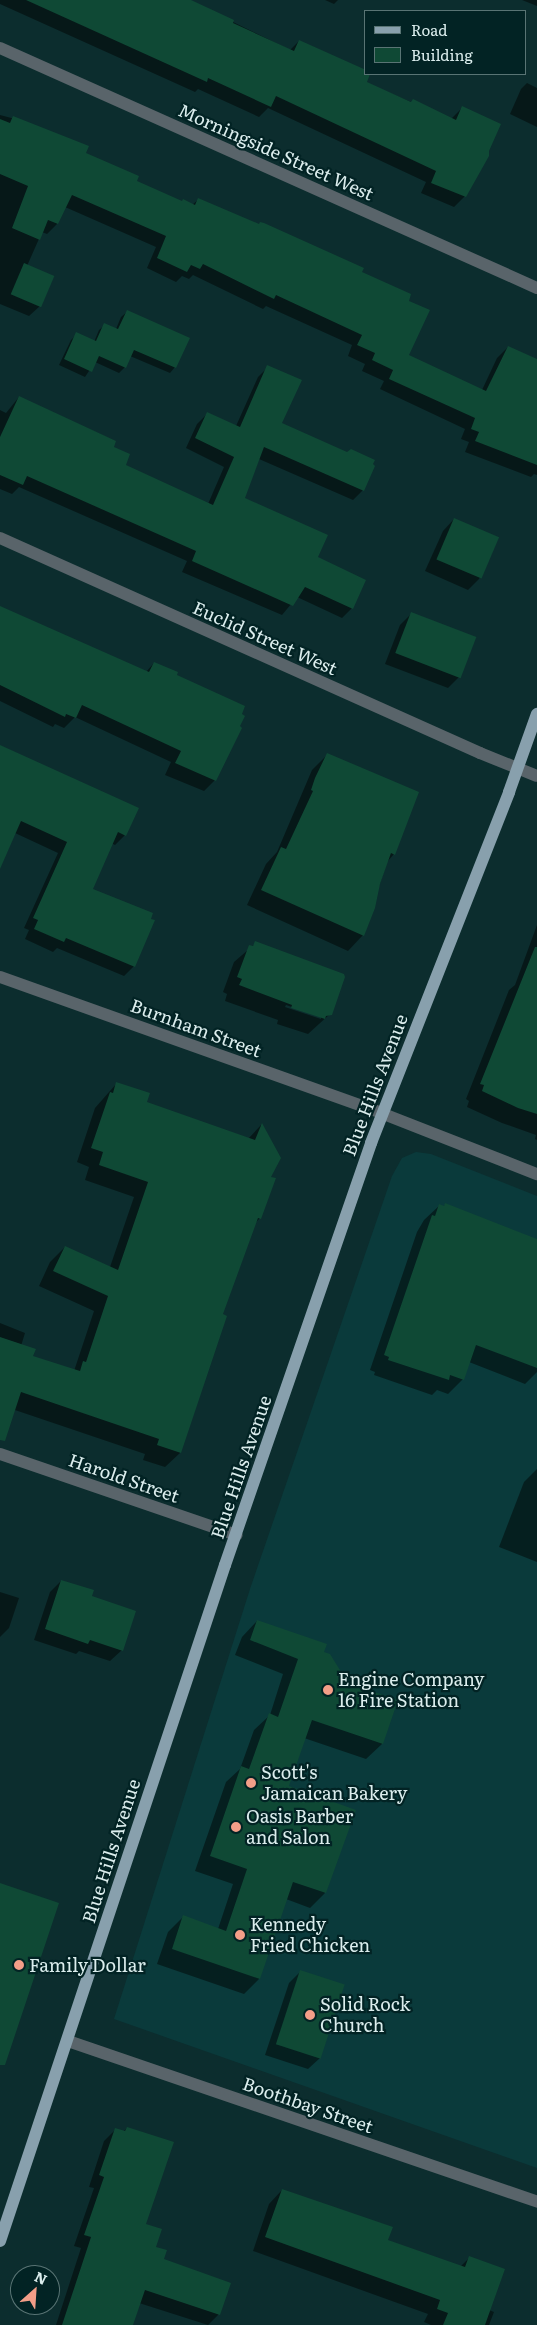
<!DOCTYPE html>
<style>
body{margin:0}
#map{position:relative;width:537px;height:2325px;overflow:hidden;background:#0c2d2e;font-family:Literata,serif}
div>[style]{position:absolute}
.built>*{inset:0;background:#0a3a3b}
.shadow>*{inset:0;background:#0007}
.building>*{inset:0;background:#0f4935;transform-origin:0 0}
.minor>*{height:12px;margin:-6px;padding:0 6px;transform-origin:6px;border-radius:6px;background:#59646a}
.major>*{height:12px;margin:-6px;padding:0 6px;transform-origin:6px;border-radius:6px;background:#88a0ad}
.dots>*{width:14px;height:14px;translate:-50% -50%;box-sizing:border-box;border:2px solid #022324;border-radius:50%}
span{translate:-50% -50%;white-space:nowrap;text-align:center;line-height:1.15;-webkit-text-stroke:4.5px #022324;paint-order:stroke}
.street-label{font-size:18px;color:#dbeded}
.poi-label{font-size:18px;color:#dbeded}
.left{translate:0 -50%;text-align:left}
.legend{position:absolute;left:364px;top:10px;width:162px;height:65px;box-sizing:border-box;background:#022324;border:1px solid #597474;margin:0;padding:6px 9px;list-style:none;font-size:15px;color:#dbeded}
.legend li{display:flex;align-items:center;gap:10px;height:25px}
.legend b{width:25px;border:1px solid #597474}
.north{position:absolute;left:10px;top:2265px;width:50px;height:50px;box-sizing:border-box;background:#022324;border:1px solid #597474;border-radius:50%;rotate:26deg;font-size:14px;font-weight:700;line-height:20px;text-align:center;color:#dbeded}
.north::after{content:'';display:block;margin:auto;width:18px;height:22px;background:#f49e88;clip-path:polygon(50% 0,100% 100%,50% 72%,0 100%)}
</style>
<div id="map">
<div class="built">
<div style="clip-path:polygon(416px 1152px,431px 1154px,537px 1196px,537px 2168px,114px 2019px,250px 1589px,392px 1176px,402px 1158px)"></div>
</div>
<div class="shadow">
<div style="clip-path:polygon(0 0,188px 0,290px 50px,299px 41px,369px 74px,364px 82px,451px 119px,462px 108px,465px 196px,454px 207px,421px 193px,426px 182px,268px 108px,259px 117px,198px 89px,195px 92px,0 4px)"></div>
<div style="clip-path:polygon(325px 0,338px 0,334px 4px)"></div>
<div style="clip-path:polygon(522px 0,537px 0,537px 6px)"></div>
<div style="clip-path:polygon(527px 83px,537px 88px,537px 127px,510px 114px,521px 89px)"></div>
<div style="clip-path:polygon(0 115px,19px 120px,135px 182px,181px 203px,192px 205px,199px 199px,360px 273px,407px 301px,408px 356px,482px 390px,497px 358px,508px 347px,537px 361px,537px 475px,534px 474px,531px 477px,465px 452px,469px 442px,461px 439px,465px 429px,380px 389px,384px 381px,362px 371px,365px 364px,348px 356px,352px 345px,266px 306px,263px 309px,193px 275px,189px 279px,182px 276px,176px 282px,147px 268px,156px 247px,65px 207px,57px 224px,47px 234px,42px 232px,27px 266px,40px 306px,29px 316px,0 304px)"></div>
<div style="clip-path:polygon(127px 312px,175px 367px,170px 373px,130px 356px,125px 367px,119px 373px,95px 362px,85px 377px,59px 365px,71px 340px,77px 334px,94px 342px,99px 330px,105px 325px,116px 329px,121px 317px)"></div>
<div style="clip-path:polygon(268px 367px,280px 424px,363px 490px,353px 500px,259px 459px,244px 498px,317px 558px,352px 608px,342px 618px,297px 597px,282px 615px,182px 572px,187px 561px,19px 487px,12px 494px,0 489px,0 410px,6px 413px,19px 397px,115px 441px,112px 448px,124px 466px,208px 504px,224px 467px,186px 448px,197px 424px,207px 414px,236px 426px,258px 377px)"></div>
<div style="clip-path:polygon(454px 519px,497px 538px,479px 579px,468px 590px,425px 571px,443px 531px)"></div>
<div style="clip-path:polygon(0 607px,146px 672px,154px 663px,175px 676px,215px 780px,204px 791px,165px 775px,171px 762px,75px 717px,64px 728px,55px 724px,53px 727px,0 701px)"></div>
<div style="clip-path:polygon(411px 614px,459px 677px,448px 688px,385px 664px,400px 625px)"></div>
<div style="clip-path:polygon(0 747px,125px 835px,115px 845px,111px 843px,91px 889px,134px 966px,124px 976px,57px 948px,53px 952px,25px 939px,29px 930px,24px 928px,58px 853px,15px 833px,0 866px)"></div>
<div style="clip-path:polygon(328px 754px,394px 854px,387px 862px,363px 935px,348px 951px,247px 905px,266px 864px,277px 852px,312px 770px)"></div>
<div style="clip-path:polygon(537px 925px,537px 1140px,535px 1139px,536px 1135px,502px 1123px,467px 1107px,469px 1101px,466px 1099px,509px 990px,515px 985px)"></div>
<div style="clip-path:polygon(evenodd,256px 943px,330px 1014px,308px 1034px,277px 1024px,278px 1020px,225px 1001px,227px 994px,223px 992px,234px 962px,256px 943px,286px 1005px,321px 1017px,321px 1019px,285px 1007px,286px 1005px)"></div>
<div style="clip-path:polygon(117px 1083px,145px 1103px,248px 1139px,261px 1125px,270px 1178px,260px 1218px,254px 1224px,221px 1315px,226px 1317px,180px 1453px,165px 1467px,143px 1460px,145px 1454px,9px 1408px,0 1413px,0 1323px,25px 1333px,21px 1346px,32px 1357px,74px 1371px,94px 1311px,39px 1286px,50px 1262px,65px 1247px,110px 1267px,134px 1197px,85px 1180px,89px 1167px,77px 1162px,95px 1108px)"></div>
<div style="clip-path:polygon(440px 1205px,443px 1207px,445px 1205px,537px 1240px,537px 1372px,525px 1384px,469px 1362px,463px 1379px,448px 1394px,437px 1390px,432px 1395px,374px 1375px,375px 1372px,370px 1370px,417px 1232px,424px 1220px)"></div>
<div style="clip-path:polygon(537px 1469px,537px 1562px,499px 1547px,524px 1482px)"></div>
<div style="clip-path:polygon(61px 1581px,90px 1597px,122px 1650px,110px 1661px,79px 1651px,76px 1654px,34px 1640px,50px 1592px)"></div>
<div style="clip-path:polygon(0 1592px,19px 1598px,9px 1628px,0 1637px)"></div>
<div style="clip-path:polygon(257px 1621px,323px 1653px,347px 1684px,396px 1701px,382px 1744px,366px 1759px,304px 1738px,288px 1787px,325px 1893px,310px 1908px,286px 1899px,259px 1979px,244px 1994px,157px 1964px,168px 1932px,183px 1917px,218px 1929px,233px 1884px,195px 1871px,226px 1782px,240px 1769px,254px 1730px,270px 1715px,283px 1674px,235px 1655px,242px 1637px)"></div>
<div style="clip-path:polygon(300px 1972px,343px 1986px,320px 2058px,308px 2069px,265px 2055px,289px 1983px)"></div>
<div style="clip-path:polygon(127px 2128px,145px 2225px,162px 2260px,229px 2284px,218px 2315px,208px 2325px,139px 2303px,132px 2325px,56px 2325px,81px 2248px,74px 2246px,94px 2188px,89px 2187px,104px 2141px,115px 2130px,123px 2132px)"></div>
<div style="clip-path:polygon(282px 2190px,387px 2241px,460px 2267px,469px 2258px,489px 2310px,494px 2312px,489px 2325px,431px 2325px,424px 2322px,428px 2314px,253px 2251px,269px 2204px)"></div>
</div>
<div class="building">
<div style="clip-path:polygon(26px 0,191px 0,234px 20px,233px 23px,294px 51px,299px 40px,366px 70px,366px 74px,370px 74px,367px 82px,411px 102px,413px 99px,456px 120px,462px 106px,501px 124px,489px 151px,489px 156px,466px 197px,431px 183px,436px 171px,276px 96px,271px 107px,208px 78px,207px 82px)"></div>
<div style="clip-path:polygon(13px 116px,89px 146px,86px 153px,139px 176px,137px 181px,182px 201px,183px 199px,195px 205px,198px 198px,259px 224px,260px 222px,264px 223px,364px 268px,362px 272px,411px 294px,409px 301px,430px 310px,409px 355px,486px 391px,508px 346px,537px 359px,537px 465px,475px 441px,479px 432px,471px 429px,475px 418px,389px 379px,393px 370px,372px 360px,375px 353px,357px 345px,362px 335px,276px 295px,274px 299px,203px 264px,200px 269px,191px 265px,187px 272px,157px 258px,166px 236px,72px 195px,58px 224px,48px 220px,40px 240px,12px 228px,28px 186px,0 174px,0 119px,10px 123px)"></div>
<div style="left:24px;top:263px;width:33px;height:34px;rotate:23deg"></div>
<div style="clip-path:polygon(127px 310px,190px 338px,176px 368px,134px 350px,126px 368px,99px 356px,92px 372px,64px 359px,76px 332px,96px 341px,104px 323px,118px 329px)"></div>
<div style="clip-path:polygon(267px 365px,302px 380px,282px 423px,347px 452px,351px 449px,375px 460px,373px 464px,375px 466px,364px 491px,264px 447px,245px 498px,328px 535px,318px 557px,366px 580px,353px 609px,305px 587px,293px 606px,192px 561px,196px 551px,27px 476px,23px 485px,0 475px,0 437px,19px 396px,116px 441px,114px 447px,130px 454px,126px 465px,213px 505px,234px 457px,195px 438px,207px 412px,240px 427px)"></div>
<div style="left:454px;top:518px;width:49px;height:45px;rotate:23deg"></div>
<div style="clip-path:polygon(0 606px,149px 672px,154px 662px,178px 672px,177px 675px,245px 706px,242px 714px,245px 716px,240px 726px,242px 728px,216px 781px,175px 763px,181px 751px,82px 705px,76px 718px,66px 714px,65px 717px,0 685px)"></div>
<div style="left:411px;top:612px;width:70px;height:44px;rotate:21deg"></div>
<div style="clip-path:polygon(0 745px,139px 808px,126px 836px,118px 832px,93px 889px,153px 913px,151px 919px,155px 920px,135px 967px,66px 938px,64px 942px,34px 929px,38px 920px,33px 918px,67px 842px,21px 821px,0 869px)"></div>
<div style="clip-path:polygon(327px 753px,419px 792px,395px 855px,391px 853px,380px 884px,375px 908px,364px 936px,261px 890px,281px 847px,286px 849px,313px 791px,311px 790px,315px 778px)"></div>
<div style="clip-path:polygon(255px 941px,344px 974px,345px 977px,332px 1015px,326px 1016px,325px 1019px,291px 1008px,292px 1005px,239px 985px,242px 979px,237px 977px,249px 945px,253px 946px)"></div>
<div style="clip-path:polygon(535px 947px,537px 947px,537px 1114px,518px 1108px,482px 1091px,484px 1085px,480px 1084px)"></div>
<div style="clip-path:polygon(116px 1082px,150px 1093px,147px 1102px,255px 1140px,262px 1123px,281px 1158px,271px 1177px,276px 1178px,261px 1219px,258px 1218px,223px 1314px,227px 1316px,181px 1453px,157px 1445px,159px 1439px,21px 1392px,5px 1441px,0 1440px,0 1337px,36px 1349px,33px 1356px,80px 1371px,83px 1361px,86px 1362px,108px 1296px,53px 1271px,65px 1246px,118px 1270px,148px 1182px,99px 1165px,103px 1152px,91px 1148px,110px 1092px,113px 1093px)"></div>
<div style="clip-path:polygon(445px 1203px,537px 1239px,537px 1368px,476px 1345px,464px 1380px,450px 1375px,449px 1380px,388px 1360px,389px 1357px,384px 1355px,432px 1215px,435px 1216px,439px 1204px,444px 1206px)"></div>
<div style="clip-path:polygon(61px 1580px,94px 1590px,92px 1596px,136px 1611px,123px 1651px,90px 1640px,88px 1644px,45px 1629px)"></div>
<div style="clip-path:polygon(257px 1620px,327px 1644px,324px 1652px,330px 1654px,348px 1683px,398px 1700px,383px 1744px,312px 1720px,289px 1786px,356px 1810px,326px 1893px,293px 1882px,260px 1979px,172px 1949px,183px 1915px,226px 1931px,247px 1869px,210px 1856px,241px 1766px,249px 1769px,269px 1713px,278px 1717px,298px 1659px,250px 1640px)"></div>
<div style="clip-path:polygon(0 1883px,59px 1903px,5px 2065px,0 2065px)"></div>
<div style="left:300px;top:1970px;width:47px;height:78px;rotate:18deg"></div>
<div style="clip-path:polygon(127px 2127px,174px 2142px,146px 2224px,162px 2229px,156px 2247px,167px 2250px,164px 2259px,231px 2283px,220px 2315px,145px 2290px,133px 2325px,62px 2325px,91px 2237px,84px 2235px,104px 2177px,99px 2175px,115px 2128px,125px 2131px)"></div>
<div style="clip-path:polygon(282px 2189px,393px 2227px,388px 2240px,465px 2267px,469px 2256px,505px 2269px,485px 2325px,443px 2325px,448px 2313px,437px 2309px,440px 2300px,265px 2237px)"></div>
</div>
<div class="minor">
<div style="left:0;top:48px;width:588px;rotate:24.08deg"></div>
<div style="left:0;top:538px;width:526px;rotate:24.13deg"></div>
<div style="left:480px;top:753px;width:61px;rotate:22deg"></div>
<div style="left:0;top:977px;width:405px;rotate:19.6deg"></div>
<div style="left:381px;top:1113px;width:168px;rotate:21.4deg"></div>
<div style="left:0;top:1454px;width:250px;rotate:18.9deg"></div>
<div style="left:68px;top:2041px;width:496px;rotate:18.9deg"></div>
</div>
<div class="major">
<div style="left:0;top:2241px;width:712px;rotate:-71.59deg"></div>
<div style="left:225px;top:1565px;width:447px;rotate:-70.9deg"></div>
<div style="left:371px;top:1143px;width:377px;rotate:-68.5deg"></div>
<div style="left:509px;top:792px;width:83px;rotate:-70.3deg"></div>
</div>
<div class="dots">
<div style="left:328px;top:1690px;background:#f49e88"></div>
<div style="left:251px;top:1783px;background:#f49e88"></div>
<div style="left:236px;top:1827px;background:#f49e88"></div>
<div style="left:240px;top:1935px;background:#f49e88"></div>
<div style="left:19px;top:1965px;background:#f49e88"></div>
<div style="left:310px;top:2015px;background:#f49e88"></div>
</div>
<div class="street-label">
<span style="left:276px;top:152px;rotate:24deg">Morningside Street West</span>
<span style="left:265px;top:638px;rotate:24deg">Euclid Street West</span>
<span style="left:196px;top:1028px;rotate:20deg">Burnham Street</span>
<span style="left:375px;top:1085px;rotate:-69deg">Blue Hills Avenue</span>
<span style="left:241px;top:1467px;rotate:-71deg">Blue Hills Avenue</span>
<span style="left:124px;top:1478px;rotate:19deg">Harold Street</span>
<span style="left:111px;top:1851px;rotate:-72deg">Blue Hills Avenue</span>
<span style="left:308px;top:2105px;rotate:19deg">Boothbay Street</span>
</div>
<div class="poi-label">
<span class="left" style="left:338px;top:1690px">Engine Company<br>16 Fire Station</span>
<span class="left" style="left:261px;top:1783px">Scott's<br>Jamaican Bakery</span>
<span class="left" style="left:246px;top:1827px">Oasis Barber<br>and Salon</span>
<span class="left" style="left:250px;top:1935px">Kennedy<br>Fried Chicken</span>
<span class="left" style="left:29px;top:1965px">Family Dollar</span>
<span class="left" style="left:320px;top:2015px">Solid Rock<br>Church</span>
</div>
<ul class="legend">
<li><b style="height:6px;background:#88a0ad"></b>Road</li>
<li><b style="height:14px;background:#0f4935"></b>Building</li>
</ul>
<div class="north">N</div>
</div>
